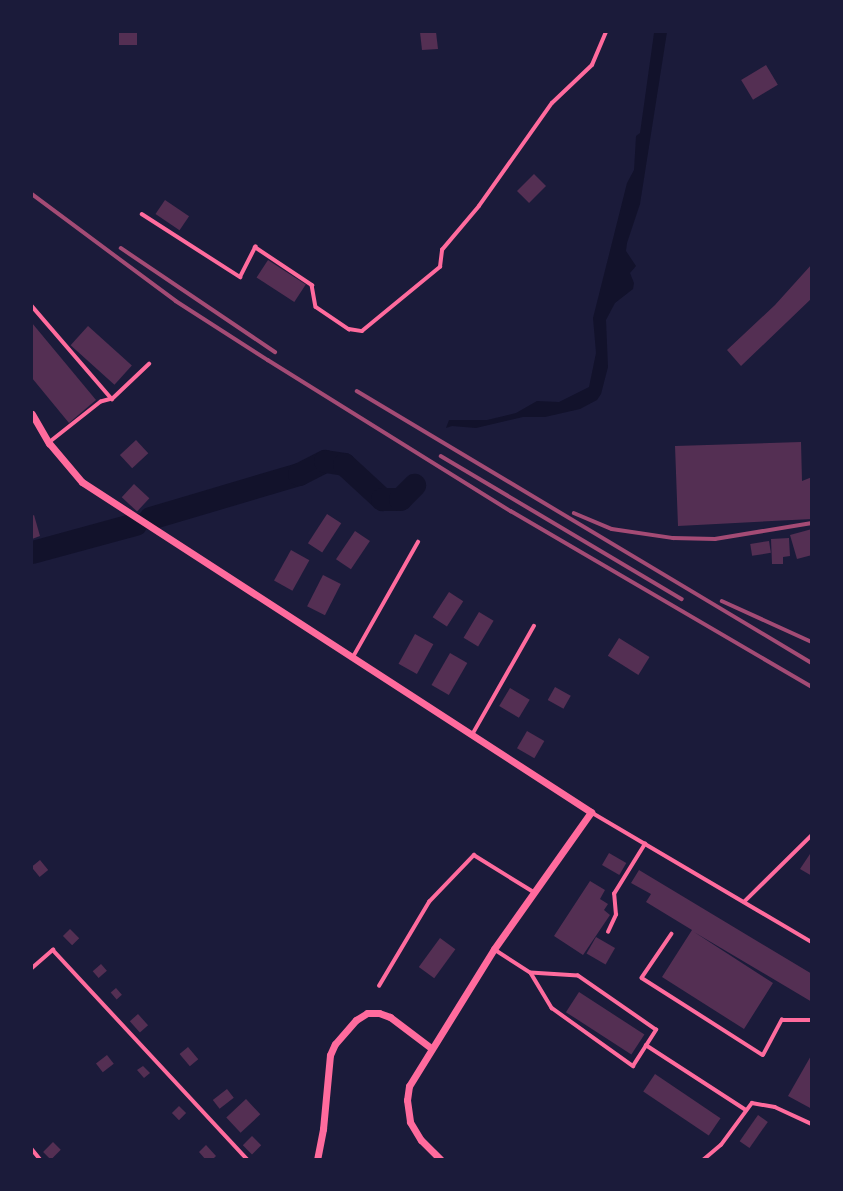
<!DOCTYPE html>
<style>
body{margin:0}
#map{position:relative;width:843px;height:1191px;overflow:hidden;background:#1b1b3a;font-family:"Crimson Pro",serif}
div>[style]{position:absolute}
.water>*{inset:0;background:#12122b}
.stream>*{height:3.5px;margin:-1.75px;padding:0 1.75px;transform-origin:1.75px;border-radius:1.75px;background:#12122b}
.river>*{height:23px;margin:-11.5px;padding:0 11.5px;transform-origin:11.5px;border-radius:11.5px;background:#12122b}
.building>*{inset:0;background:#542f53;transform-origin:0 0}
.service>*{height:3.5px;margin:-1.75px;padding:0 1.75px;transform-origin:1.75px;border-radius:1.75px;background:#ff6b9d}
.minor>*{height:7px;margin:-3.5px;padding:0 3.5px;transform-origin:3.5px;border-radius:3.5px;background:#ff6b9d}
.rail>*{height:3.5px;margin:-1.75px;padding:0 1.75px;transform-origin:1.75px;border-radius:1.75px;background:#a44b75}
span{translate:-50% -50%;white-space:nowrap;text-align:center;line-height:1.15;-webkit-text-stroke:7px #1b1b3a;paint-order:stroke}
.frame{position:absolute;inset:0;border:33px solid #1b1b3a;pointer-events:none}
</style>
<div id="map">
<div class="water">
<div style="clip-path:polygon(667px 32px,640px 204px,627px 243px,626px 251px,636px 266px,630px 273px,634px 283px,633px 289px,615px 303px,606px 320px,608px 367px,601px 394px,597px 400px,580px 409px,545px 417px,523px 417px,476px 428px,452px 426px,446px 428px,449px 420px,487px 420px,516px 413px,537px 401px,559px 402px,589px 387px,596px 353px,593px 318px,627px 183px,634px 170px,636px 136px,640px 133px,654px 33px)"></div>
</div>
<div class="stream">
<div style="left:135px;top:524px;width:16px;rotate:-22deg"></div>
</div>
<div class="river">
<div style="left:150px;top:518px;width:155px;rotate:-16.5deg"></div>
<div style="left:299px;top:474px;width:29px;rotate:-27deg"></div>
<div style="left:325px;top:461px;width:19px;rotate:9deg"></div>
<div style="left:344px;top:464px;width:52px;rotate:42.6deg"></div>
<div style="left:382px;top:499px;width:18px"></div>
<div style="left:400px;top:499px;width:20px;rotate:-45deg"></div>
<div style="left:32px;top:552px;width:107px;rotate:-15.2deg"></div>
</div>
<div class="building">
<div style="left:119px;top:32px;width:18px;height:13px"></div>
<div style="clip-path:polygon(420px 32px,436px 32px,438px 49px,422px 50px)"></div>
<div style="left:766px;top:65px;width:23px;height:29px;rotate:59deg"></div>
<div style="left:534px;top:174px;width:17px;height:24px;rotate:45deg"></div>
<div style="left:165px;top:200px;width:29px;height:17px;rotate:34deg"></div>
<div style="left:268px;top:260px;width:45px;height:21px;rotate:33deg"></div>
<div style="clip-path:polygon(812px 264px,812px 298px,741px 366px,727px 350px,775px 305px)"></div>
<div style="clip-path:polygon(32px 323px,96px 400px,69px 423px,32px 378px)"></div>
<div style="left:88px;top:326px;width:59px;height:26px;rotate:42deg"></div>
<div style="left:136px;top:440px;width:18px;height:22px;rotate:47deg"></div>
<div style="clip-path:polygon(801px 442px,802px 481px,812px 477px,812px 519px,678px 526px,675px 446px)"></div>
<div style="left:134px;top:484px;width:21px;height:18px;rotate:43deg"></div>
<div style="left:327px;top:514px;width:17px;height:35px;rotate:33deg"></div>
<div style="clip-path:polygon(34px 515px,40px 536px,32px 539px,32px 516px)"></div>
<div style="clip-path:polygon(812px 529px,812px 555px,797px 559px,790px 535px)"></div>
<div style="left:355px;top:531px;width:18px;height:34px;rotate:34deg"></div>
<div style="clip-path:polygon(789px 538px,790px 556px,783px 557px,783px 564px,772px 564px,771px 539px)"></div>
<div style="left:769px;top:541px;width:12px;height:19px;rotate:81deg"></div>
<div style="left:291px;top:550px;width:21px;height:35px;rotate:29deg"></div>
<div style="left:323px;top:575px;width:20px;height:35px;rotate:27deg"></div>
<div style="left:449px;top:592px;width:17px;height:30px;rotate:33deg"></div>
<div style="left:479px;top:612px;width:17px;height:30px;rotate:31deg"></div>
<div style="left:415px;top:634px;width:21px;height:34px;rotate:29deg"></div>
<div style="left:619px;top:638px;width:36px;height:21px;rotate:32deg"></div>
<div style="left:450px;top:653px;width:20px;height:37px;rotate:30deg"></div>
<div style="left:555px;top:687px;width:18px;height:15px;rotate:29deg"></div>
<div style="left:510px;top:688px;width:23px;height:21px;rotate:31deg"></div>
<div style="left:527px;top:731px;width:20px;height:20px;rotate:30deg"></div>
<div style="clip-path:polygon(812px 851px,812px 876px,800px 869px)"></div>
<div style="left:609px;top:853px;width:20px;height:14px;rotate:30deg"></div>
<div style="left:40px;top:860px;width:13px;height:11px;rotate:51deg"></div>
<div style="clip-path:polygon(639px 870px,812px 974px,812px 1002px,694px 932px,773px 983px,744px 1029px,662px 977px,692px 930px,646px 902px,651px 894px,631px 883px)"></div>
<div style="clip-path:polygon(590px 881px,605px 890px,600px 899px,608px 904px,604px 910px,610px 915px,583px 955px,554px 936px)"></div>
<div style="left:70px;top:929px;width:13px;height:10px;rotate:45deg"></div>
<div style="left:596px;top:937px;width:22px;height:19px;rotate:30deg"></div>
<div style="left:440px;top:938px;width:19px;height:36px;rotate:36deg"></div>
<div style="left:101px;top:964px;width:9px;height:11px;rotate:49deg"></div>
<div style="left:116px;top:988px;width:9px;height:7px;rotate:49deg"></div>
<div style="left:579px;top:992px;width:78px;height:24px;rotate:33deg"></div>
<div style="left:138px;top:1014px;width:15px;height:11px;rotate:48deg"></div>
<div style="left:188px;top:1047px;width:16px;height:11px;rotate:50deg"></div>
<div style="clip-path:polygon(812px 1054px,812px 1109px,788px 1096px)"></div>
<div style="left:107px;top:1055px;width:11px;height:14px;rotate:52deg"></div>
<div style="clip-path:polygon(143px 1066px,150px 1073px,144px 1078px,137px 1070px)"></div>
<div style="left:655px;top:1074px;width:79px;height:21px;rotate:34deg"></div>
<div style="left:227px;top:1089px;width:11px;height:18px;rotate:52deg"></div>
<div style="left:246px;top:1099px;width:21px;height:27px;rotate:47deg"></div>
<div style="left:179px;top:1106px;width:10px;height:10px;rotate:45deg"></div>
<div style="left:758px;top:1115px;width:12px;height:32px;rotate:35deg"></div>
<div style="left:252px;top:1136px;width:13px;height:13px;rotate:45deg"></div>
<div style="left:53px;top:1142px;width:11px;height:14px;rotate:45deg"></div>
<div style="clip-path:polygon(206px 1145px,216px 1156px,212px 1160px,206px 1160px,199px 1152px)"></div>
</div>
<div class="service">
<div style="left:142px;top:214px;width:117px;rotate:32.7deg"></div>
<div style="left:240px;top:277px;width:34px;rotate:-63deg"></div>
<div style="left:255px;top:247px;width:69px;rotate:33.7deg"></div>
<div style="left:312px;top:285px;width:22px;rotate:80deg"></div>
<div style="left:316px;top:307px;width:40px;rotate:34deg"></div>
<div style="left:349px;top:329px;width:13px;rotate:9deg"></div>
<div style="left:362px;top:331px;width:101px;rotate:-39.4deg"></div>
<div style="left:440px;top:267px;width:17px;rotate:-83deg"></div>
<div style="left:442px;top:250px;width:57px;rotate:-49.9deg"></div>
<div style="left:479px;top:206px;width:126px;rotate:-54.7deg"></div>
<div style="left:552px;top:103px;width:55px;rotate:-43.5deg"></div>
<div style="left:592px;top:65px;width:36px;rotate:-67deg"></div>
<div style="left:32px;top:306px;width:123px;rotate:49.3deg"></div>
<div style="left:112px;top:399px;width:11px;rotate:165deg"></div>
<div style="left:101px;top:402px;width:66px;rotate:141.7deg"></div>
<div style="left:112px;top:399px;width:51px;rotate:-43.4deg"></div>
<div style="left:353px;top:657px;width:132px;rotate:-60.5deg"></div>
<div style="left:472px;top:735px;width:125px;rotate:-60.4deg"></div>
<div style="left:591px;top:812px;width:256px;rotate:30.5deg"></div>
<div style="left:744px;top:902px;width:95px;rotate:-44.6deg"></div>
<div style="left:608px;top:932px;width:19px;rotate:-65deg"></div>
<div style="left:616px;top:915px;width:21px;rotate:-95deg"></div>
<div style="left:614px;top:894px;width:59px;rotate:-58.2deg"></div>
<div style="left:672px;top:934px;width:53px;rotate:124.3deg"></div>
<div style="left:642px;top:978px;width:143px;rotate:32.5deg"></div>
<div style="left:763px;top:1055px;width:40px;rotate:-62deg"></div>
<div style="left:782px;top:1020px;width:30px"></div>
<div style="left:494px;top:949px;width:44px;rotate:33deg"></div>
<div style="left:531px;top:973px;width:41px;rotate:59deg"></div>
<div style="left:552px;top:1008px;width:100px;rotate:35.6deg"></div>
<div style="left:633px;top:1066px;width:43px;rotate:-57.4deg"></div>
<div style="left:656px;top:1030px;width:95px;rotate:-145.3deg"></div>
<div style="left:578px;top:976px;width:47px;rotate:-176.3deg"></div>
<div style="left:32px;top:968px;width:28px;rotate:-41deg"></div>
<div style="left:53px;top:950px;width:287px;rotate:47.1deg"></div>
<div style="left:379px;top:986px;width:98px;rotate:-59.2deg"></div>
<div style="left:429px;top:902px;width:65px;rotate:-46.2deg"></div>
<div style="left:474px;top:855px;width:68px;rotate:31.8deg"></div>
<div style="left:646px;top:1045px;width:119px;rotate:33deg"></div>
<div style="left:32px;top:1149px;width:14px;rotate:51deg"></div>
<div style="left:703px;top:1160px;width:23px;rotate:-40deg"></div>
<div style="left:721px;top:1145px;width:52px;rotate:-53.6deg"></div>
<div style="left:752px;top:1103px;width:23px;rotate:10deg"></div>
<div style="left:775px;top:1107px;width:41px;rotate:24.7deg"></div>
</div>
<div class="minor">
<div style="left:32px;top:414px;width:34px;rotate:60deg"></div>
<div style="left:49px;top:443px;width:51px;rotate:49.8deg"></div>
<div style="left:82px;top:482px;width:607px;rotate:32.96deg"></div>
<div style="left:591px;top:812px;width:168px;rotate:125.3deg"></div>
<div style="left:494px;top:949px;width:161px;rotate:121.8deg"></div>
<div style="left:409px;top:1086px;width:14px;rotate:98deg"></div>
<div style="left:407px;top:1100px;width:22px;rotate:82deg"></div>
<div style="left:410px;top:1122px;width:21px;rotate:59deg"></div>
<div style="left:421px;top:1140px;width:28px;rotate:45deg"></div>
<div style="left:317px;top:1160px;width:32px;rotate:-79deg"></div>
<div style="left:323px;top:1129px;width:74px;rotate:-84.6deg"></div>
<div style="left:330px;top:1055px;width:12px;rotate:-66deg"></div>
<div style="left:335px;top:1044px;width:32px;rotate:-49deg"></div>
<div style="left:356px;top:1020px;width:13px;rotate:-32deg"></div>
<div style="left:367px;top:1013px;width:12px"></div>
<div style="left:379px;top:1013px;width:12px;rotate:20deg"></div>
<div style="left:390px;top:1017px;width:51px;rotate:37.1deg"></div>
</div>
<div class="rail">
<div style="left:32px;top:194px;width:179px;rotate:36.6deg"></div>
<div style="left:176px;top:301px;width:109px;rotate:32.7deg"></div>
<div style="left:268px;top:360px;width:286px;rotate:31.9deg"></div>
<div style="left:511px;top:511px;width:349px;rotate:30.3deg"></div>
<div style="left:121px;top:248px;width:186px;rotate:34deg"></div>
<div style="left:357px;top:391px;width:530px;rotate:30.87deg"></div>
<div style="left:441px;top:456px;width:280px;rotate:30.7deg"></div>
<div style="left:574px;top:513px;width:41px;rotate:22.8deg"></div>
<div style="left:612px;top:529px;width:62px;rotate:8.4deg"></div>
<div style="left:673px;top:538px;width:42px;rotate:1.4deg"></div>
<div style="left:715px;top:539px;width:98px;rotate:-9.4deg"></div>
<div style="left:722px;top:601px;width:99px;rotate:24.5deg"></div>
</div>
<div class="frame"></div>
</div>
